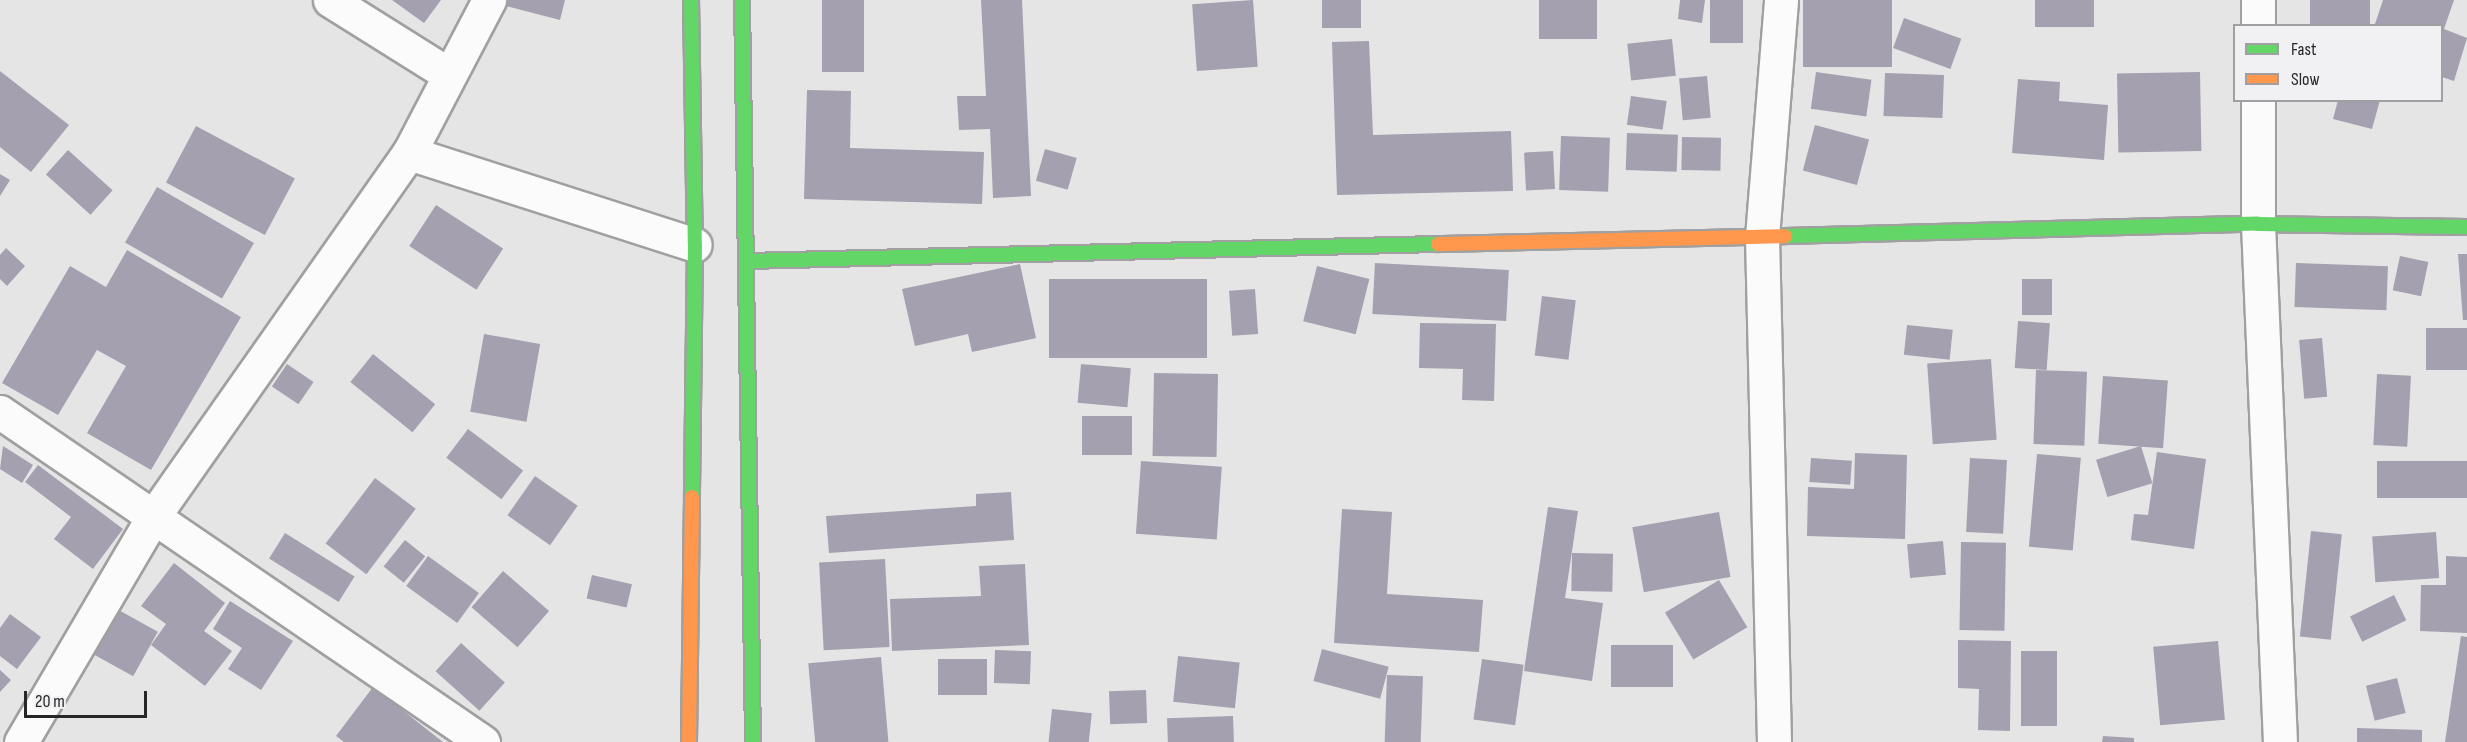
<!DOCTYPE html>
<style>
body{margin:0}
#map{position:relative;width:2467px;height:742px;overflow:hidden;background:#e5e5e5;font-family:"Sofia Sans Condensed",sans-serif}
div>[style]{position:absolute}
.building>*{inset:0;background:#a4a0af;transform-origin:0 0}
.roads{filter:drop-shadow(2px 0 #a0a0a0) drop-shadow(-2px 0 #a0a0a0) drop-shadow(0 2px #a0a0a0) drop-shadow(0 -2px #a0a0a0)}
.street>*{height:33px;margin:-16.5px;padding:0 16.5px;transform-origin:16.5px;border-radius:16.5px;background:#fbfbfb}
.fast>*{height:14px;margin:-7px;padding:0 7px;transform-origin:7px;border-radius:7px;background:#63d668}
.slow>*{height:14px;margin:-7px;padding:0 7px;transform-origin:7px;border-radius:7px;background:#ff974d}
span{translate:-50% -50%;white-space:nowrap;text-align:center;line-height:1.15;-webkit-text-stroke:6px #f1f1f3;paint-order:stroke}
.legend{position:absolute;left:2233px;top:24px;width:210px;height:78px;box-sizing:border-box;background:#f1f1f3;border:2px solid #a0a0a2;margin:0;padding:8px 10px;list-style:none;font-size:18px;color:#272728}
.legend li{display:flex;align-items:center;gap:12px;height:30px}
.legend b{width:30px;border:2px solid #a0a0a2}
.scale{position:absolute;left:24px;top:691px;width:123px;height:27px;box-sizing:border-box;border:3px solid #272728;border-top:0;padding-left:8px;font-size:18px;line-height:21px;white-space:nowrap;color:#272728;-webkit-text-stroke:4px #f1f1f3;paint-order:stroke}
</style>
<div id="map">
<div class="building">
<div style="clip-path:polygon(392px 0,441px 0,424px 23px)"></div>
<div style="clip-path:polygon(508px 0,565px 0,560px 20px,506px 6px)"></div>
<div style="left:822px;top:0;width:42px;height:72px"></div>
<div style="clip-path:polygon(981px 0,1022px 0,1031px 196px,993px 198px,990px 129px,959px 130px,957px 96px,986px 96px)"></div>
<div style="left:1253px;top:0;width:67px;height:61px;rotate:86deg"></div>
<div style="left:1322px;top:0;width:39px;height:28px"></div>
<div style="left:1539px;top:0;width:58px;height:39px"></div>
<div style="clip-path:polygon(1680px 0,1705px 0,1702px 23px,1678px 19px)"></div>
<div style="left:1710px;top:0;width:33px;height:43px"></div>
<div style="left:1803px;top:0;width:89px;height:67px"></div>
<div style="left:2035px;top:0;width:59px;height:27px"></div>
<div style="left:2310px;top:0;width:60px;height:26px"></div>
<div style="clip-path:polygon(2383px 0,2454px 0,2444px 29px,2467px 38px,2454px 81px,2442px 77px,2442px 26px,2375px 24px)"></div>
<div style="left:1904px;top:18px;width:61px;height:32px;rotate:20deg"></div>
<div style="left:1672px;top:39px;width:37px;height:45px;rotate:84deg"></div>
<div style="clip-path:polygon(1369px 41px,1373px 135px,1511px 131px,1513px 191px,1337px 195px,1332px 42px)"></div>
<div style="clip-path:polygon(0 71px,69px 125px,31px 172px,0 147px)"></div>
<div style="left:1816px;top:72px;width:56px;height:37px;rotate:8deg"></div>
<div style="left:2200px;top:72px;width:79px;height:83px;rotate:89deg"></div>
<div style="left:1885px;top:73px;width:59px;height:43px;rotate:2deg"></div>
<div style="left:1707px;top:76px;width:42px;height:28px;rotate:85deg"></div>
<div style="clip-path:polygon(2018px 79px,2060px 82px,2059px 101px,2108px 105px,2104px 160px,2012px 153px)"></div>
<div style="clip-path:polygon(807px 90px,851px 91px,850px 148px,984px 152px,982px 204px,804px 199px)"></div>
<div style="left:1631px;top:96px;width:36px;height:29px;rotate:8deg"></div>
<div style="clip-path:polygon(2338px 100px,2380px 100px,2372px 129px,2333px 119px)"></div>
<div style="left:1815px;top:125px;width:56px;height:47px;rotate:15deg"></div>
<div style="left:196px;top:126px;width:112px;height:64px;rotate:28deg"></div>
<div style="left:1627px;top:133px;width:51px;height:37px;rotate:2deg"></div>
<div style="left:1561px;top:136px;width:49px;height:54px;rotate:2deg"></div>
<div style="left:1682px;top:137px;width:39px;height:33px;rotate:1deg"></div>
<div style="left:1045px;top:149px;width:33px;height:33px;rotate:16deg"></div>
<div style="left:68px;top:150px;width:60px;height:33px;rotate:42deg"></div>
<div style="left:1553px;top:151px;width:38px;height:29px;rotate:87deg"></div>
<div style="clip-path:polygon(0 174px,10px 180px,0 196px)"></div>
<div style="left:157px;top:187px;width:112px;height:64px;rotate:30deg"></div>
<div style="left:436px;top:205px;width:80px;height:49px;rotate:33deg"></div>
<div style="clip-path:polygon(6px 248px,25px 266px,7px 286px,0 279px,0 255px)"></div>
<div style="clip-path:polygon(127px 250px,241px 317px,151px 470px,87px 433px,126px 366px,97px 350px,58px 415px,2px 383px,70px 266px,106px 287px)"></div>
<div style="clip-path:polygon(2458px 254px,2467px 254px,2467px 320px,2463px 320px)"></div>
<div style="left:2400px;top:256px;width:29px;height:35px;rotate:12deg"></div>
<div style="left:1375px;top:263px;width:134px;height:51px;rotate:3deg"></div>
<div style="left:2296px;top:263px;width:92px;height:44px;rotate:2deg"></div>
<div style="clip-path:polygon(1020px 264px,1036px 338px,972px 352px,968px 334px,915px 346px,902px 289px)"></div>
<div style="left:1317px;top:266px;width:54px;height:57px;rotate:14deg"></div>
<div style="left:1049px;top:279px;width:158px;height:79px"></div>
<div style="left:2022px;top:279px;width:30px;height:36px"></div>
<div style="left:1255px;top:289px;width:45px;height:26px;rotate:86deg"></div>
<div style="left:1542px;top:296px;width:34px;height:60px;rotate:7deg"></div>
<div style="left:2018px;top:321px;width:32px;height:47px;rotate:4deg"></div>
<div style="clip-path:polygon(1420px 323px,1496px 324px,1494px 401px,1462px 400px,1463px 369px,1419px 368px)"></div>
<div style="left:1907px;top:325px;width:46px;height:30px;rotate:6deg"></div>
<div style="left:2467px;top:328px;width:42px;height:41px;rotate:90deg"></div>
<div style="left:484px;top:334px;width:57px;height:79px;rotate:10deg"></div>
<div style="left:2322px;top:338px;width:59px;height:23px;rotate:85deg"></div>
<div style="left:373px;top:354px;width:80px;height:36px;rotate:39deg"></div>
<div style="left:1991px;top:359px;width:81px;height:64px;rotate:86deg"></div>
<div style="left:287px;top:364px;width:32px;height:27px;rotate:34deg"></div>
<div style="left:1081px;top:364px;width:50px;height:39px;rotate:5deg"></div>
<div style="left:2036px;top:370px;width:51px;height:74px;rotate:2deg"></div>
<div style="left:1154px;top:373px;width:64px;height:83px;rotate:1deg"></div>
<div style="left:2377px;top:374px;width:34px;height:71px;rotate:3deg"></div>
<div style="left:2103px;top:376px;width:65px;height:68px;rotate:4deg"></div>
<div style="left:1082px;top:416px;width:50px;height:39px"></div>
<div style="left:468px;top:429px;width:69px;height:36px;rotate:37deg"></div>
<div style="clip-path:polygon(3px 446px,33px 465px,22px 483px,0 469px)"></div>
<div style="left:2141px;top:446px;width:39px;height:47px;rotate:73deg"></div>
<div style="clip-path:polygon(2157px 452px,2206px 459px,2194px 549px,2131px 540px,2134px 514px,2148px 515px)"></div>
<div style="clip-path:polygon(1855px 453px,1907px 455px,1905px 539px,1807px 536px,1808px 487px,1854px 489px)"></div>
<div style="left:2037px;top:454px;width:44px;height:93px;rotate:5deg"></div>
<div style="left:1811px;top:458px;width:41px;height:24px;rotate:4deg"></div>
<div style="left:1970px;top:458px;width:37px;height:74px;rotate:3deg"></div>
<div style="left:1141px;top:461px;width:81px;height:73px;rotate:4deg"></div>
<div style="left:2467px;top:461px;width:37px;height:90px;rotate:90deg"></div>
<div style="clip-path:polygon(38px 465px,123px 529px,93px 569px,54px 539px,71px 517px,25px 482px)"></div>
<div style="left:535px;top:476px;width:52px;height:48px;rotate:35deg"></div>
<div style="left:375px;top:478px;width:51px;height:82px;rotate:37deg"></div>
<div style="clip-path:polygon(1011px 492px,1014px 540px,829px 553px,826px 516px,976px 506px,976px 494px)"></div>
<div style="clip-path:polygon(1548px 507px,1578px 511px,1565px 598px,1603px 603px,1592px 681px,1524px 671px)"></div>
<div style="clip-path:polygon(1342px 509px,1392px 512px,1387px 594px,1483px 600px,1479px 652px,1334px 643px)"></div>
<div style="left:1719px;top:512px;width:66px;height:88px;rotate:80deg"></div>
<div style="left:2311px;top:531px;width:31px;height:106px;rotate:6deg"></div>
<div style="left:2436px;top:532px;width:46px;height:64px;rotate:86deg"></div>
<div style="left:285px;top:533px;width:82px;height:30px;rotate:32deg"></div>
<div style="left:405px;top:540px;width:26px;height:34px;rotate:39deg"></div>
<div style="left:1943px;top:541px;width:34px;height:36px;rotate:85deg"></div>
<div style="left:1961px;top:542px;width:45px;height:88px;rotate:1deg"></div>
<div style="left:1572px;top:553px;width:41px;height:38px;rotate:1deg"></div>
<div style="left:428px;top:556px;width:63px;height:37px;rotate:36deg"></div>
<div style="clip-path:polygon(2446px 556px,2467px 557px,2467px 633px,2420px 631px,2421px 585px,2446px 585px)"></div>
<div style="left:885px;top:559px;width:88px;height:66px;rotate:87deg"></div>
<div style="clip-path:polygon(174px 563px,225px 603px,204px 631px,232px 651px,205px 686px,151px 645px,166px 624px,141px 606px)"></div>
<div style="clip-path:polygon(1025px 564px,1029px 645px,892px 651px,890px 599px,981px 596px,979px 566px)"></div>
<div style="left:503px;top:571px;width:61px;height:48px;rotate:41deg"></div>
<div style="left:592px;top:575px;width:41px;height:24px;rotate:13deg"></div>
<div style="left:1719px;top:580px;width:55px;height:63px;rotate:59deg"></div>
<div style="left:2394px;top:595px;width:28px;height:49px;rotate:64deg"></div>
<div style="clip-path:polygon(230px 601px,293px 641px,261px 690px,228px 669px,242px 648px,213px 629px)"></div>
<div style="left:115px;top:608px;width:49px;height:51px;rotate:29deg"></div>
<div style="clip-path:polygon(10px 614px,41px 637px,17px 669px,0 656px,0 628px)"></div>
<div style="clip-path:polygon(2461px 636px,2467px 637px,2467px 742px,2445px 742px)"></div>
<div style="clip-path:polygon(1958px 640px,2011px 641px,2010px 731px,1978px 730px,1979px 689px,1958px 688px)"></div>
<div style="left:2218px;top:641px;width:79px;height:65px;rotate:85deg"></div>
<div style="left:461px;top:643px;width:59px;height:38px;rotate:42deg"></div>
<div style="left:1611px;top:645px;width:62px;height:42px"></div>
<div style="left:1322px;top:649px;width:69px;height:33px;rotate:15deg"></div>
<div style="left:995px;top:650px;width:36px;height:33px;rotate:2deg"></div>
<div style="left:2021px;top:651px;width:36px;height:75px"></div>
<div style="left:1178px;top:656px;width:62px;height:46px;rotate:6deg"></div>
<div style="left:881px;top:657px;width:85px;height:73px;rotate:85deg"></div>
<div style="left:987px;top:659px;width:36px;height:49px;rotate:90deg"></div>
<div style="left:1482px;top:659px;width:42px;height:61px;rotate:8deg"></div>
<div style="clip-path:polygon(0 670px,11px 680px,0 692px)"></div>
<div style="left:1387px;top:675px;width:36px;height:67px;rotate:2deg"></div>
<div style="left:2397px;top:678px;width:36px;height:32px;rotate:76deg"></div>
<div style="clip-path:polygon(373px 687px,443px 742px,344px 742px,336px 736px)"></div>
<div style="left:1146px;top:690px;width:33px;height:37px;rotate:88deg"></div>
<div style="left:1052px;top:709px;width:40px;height:33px;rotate:6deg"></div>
<div style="left:1233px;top:716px;width:26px;height:66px;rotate:88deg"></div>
<div style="clip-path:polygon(2357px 728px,2422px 730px,2422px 742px,2357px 742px)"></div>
<div style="clip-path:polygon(2103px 736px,2134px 738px,2134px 742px,2102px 742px)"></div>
</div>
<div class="roads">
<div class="street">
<div style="left:330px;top:0;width:139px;rotate:32.1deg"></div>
<div style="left:2258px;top:26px;width:26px;rotate:-90deg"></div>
<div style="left:2258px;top:100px;width:124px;rotate:90deg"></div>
<div style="left:2258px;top:224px;width:518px;rotate:87.57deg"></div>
<div style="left:409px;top:153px;width:300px;rotate:17.8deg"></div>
<div style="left:0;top:412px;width:585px;rotate:34.34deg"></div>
<div style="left:21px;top:742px;width:264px;rotate:-59.6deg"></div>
<div style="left:155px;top:514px;width:441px;rotate:-54.9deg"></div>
<div style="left:409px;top:153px;width:173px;rotate:-62.4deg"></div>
<div style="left:1774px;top:742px;width:505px;rotate:-91.36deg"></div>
<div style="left:1762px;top:237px;width:238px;rotate:-85.4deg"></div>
</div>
<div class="fast">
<div style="left:691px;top:0;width:245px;rotate:89.1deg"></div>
<div style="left:695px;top:245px;width:252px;rotate:90.7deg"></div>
<div style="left:742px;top:0;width:742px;rotate:89.15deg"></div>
<div style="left:1785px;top:236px;width:473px;rotate:-1.5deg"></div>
<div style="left:2258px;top:224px;width:209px;rotate:0.8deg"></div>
<div style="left:747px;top:261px;width:691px;rotate:-1.41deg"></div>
</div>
<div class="slow">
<div style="left:1438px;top:244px;width:347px;rotate:-1.3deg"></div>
<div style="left:689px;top:742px;width:245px;rotate:-89.3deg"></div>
</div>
</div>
<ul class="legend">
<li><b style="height:8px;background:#63d668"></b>Fast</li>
<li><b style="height:8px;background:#ff974d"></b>Slow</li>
</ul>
<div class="scale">20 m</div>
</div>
